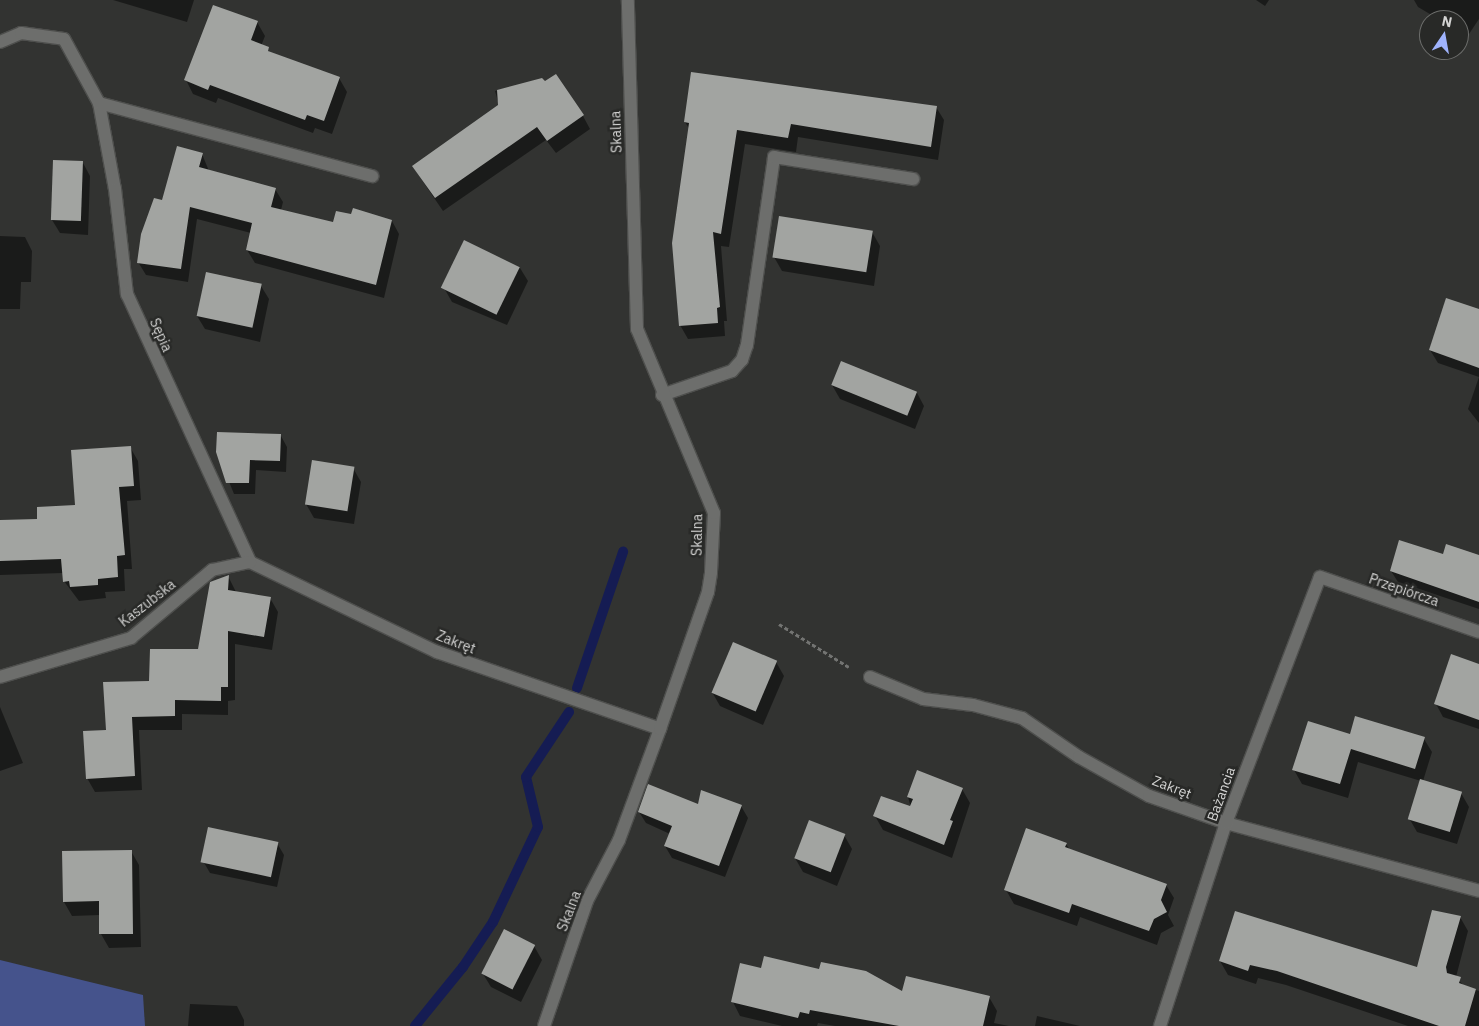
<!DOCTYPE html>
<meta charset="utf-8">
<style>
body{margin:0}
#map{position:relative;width:1479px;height:1026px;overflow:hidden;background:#323331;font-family:"IBM Plex Sans",sans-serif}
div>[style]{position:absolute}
.green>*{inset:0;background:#45538c}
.shadow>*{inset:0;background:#0007}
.stream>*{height:10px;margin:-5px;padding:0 5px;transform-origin:5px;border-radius:5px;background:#151c53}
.building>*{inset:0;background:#a2a4a1;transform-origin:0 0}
.path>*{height:3px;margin-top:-1.5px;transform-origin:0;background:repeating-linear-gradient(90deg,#737472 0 4px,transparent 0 6.5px)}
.roads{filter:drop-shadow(1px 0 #4e4f4d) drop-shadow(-1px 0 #4e4f4d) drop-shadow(0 1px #4e4f4d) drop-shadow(0 -1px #4e4f4d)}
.lane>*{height:12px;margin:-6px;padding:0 6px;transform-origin:6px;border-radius:6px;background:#6d6e6c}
.street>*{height:12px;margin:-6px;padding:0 6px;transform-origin:6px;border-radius:6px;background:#6d6e6c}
span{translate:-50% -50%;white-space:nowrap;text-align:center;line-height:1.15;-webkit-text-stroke:5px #282927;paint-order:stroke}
.street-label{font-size:14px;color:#d3d3d2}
.north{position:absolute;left:1419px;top:10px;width:50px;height:50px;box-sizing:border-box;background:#282927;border:1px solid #6c6d6b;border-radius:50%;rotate:12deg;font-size:14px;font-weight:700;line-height:20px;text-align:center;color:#d3d3d2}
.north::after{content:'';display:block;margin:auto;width:18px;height:22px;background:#9fb3fd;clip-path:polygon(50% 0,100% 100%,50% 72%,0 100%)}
</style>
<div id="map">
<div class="green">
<div style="clip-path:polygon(0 960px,143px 995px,145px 1026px,0 1026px)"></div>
</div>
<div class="shadow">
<div style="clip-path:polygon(113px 0,194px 0,187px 22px)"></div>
<div style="clip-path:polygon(1256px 0,1269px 0,1265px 6px)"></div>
<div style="clip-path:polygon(1414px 0,1479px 0,1479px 19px,1467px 37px,1459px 32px,1459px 20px,1440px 20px,1418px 7px)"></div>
<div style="clip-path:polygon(257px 22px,265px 36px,261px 46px,272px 54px,339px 78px,347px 92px,332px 134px,315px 128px,313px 133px,218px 98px,216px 103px,193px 94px,186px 80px)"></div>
<div style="clip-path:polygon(542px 79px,583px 116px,590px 129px,556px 153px,546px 140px,443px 211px,413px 167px,499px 105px,495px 91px)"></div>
<div style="clip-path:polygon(936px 107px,944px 120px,938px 160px,798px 137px,796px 152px,745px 144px,729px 247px,721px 246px,727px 321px,724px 321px,725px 336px,688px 339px,680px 325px,690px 130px,685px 122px)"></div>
<div style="clip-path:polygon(202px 154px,209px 171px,275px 189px,283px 202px,281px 210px,334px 223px,392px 221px,399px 234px,384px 298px,255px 263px,247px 250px,251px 233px,197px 219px,188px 282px,146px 275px,138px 262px,163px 201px)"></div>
<div style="clip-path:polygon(83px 163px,90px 176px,88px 235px,60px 233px,52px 220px)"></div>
<div style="clip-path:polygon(872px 232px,880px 246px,874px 286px,782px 271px,774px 257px)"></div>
<div style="clip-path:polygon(0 236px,25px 237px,32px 251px,31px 282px,21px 282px,20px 309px,0 309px)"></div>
<div style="clip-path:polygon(520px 268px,528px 281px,507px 325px,452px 302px,444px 288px)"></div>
<div style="clip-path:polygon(261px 286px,269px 299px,260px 342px,205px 329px,197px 316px)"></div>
<div style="clip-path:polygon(1479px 311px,1479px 377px,1438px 363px,1430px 350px)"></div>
<div style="clip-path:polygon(1479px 377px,1479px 423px,1468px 409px)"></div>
<div style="clip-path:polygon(832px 385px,917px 393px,924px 406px,915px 429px,840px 399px)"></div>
<div style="clip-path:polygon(281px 436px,287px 447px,286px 472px,256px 470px,255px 494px,234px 494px,217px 452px)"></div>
<div style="clip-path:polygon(130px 447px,138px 461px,141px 500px,127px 501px,132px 569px,124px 569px,125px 591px,105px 592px,106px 598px,79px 601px,64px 581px,63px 573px,0 575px,0 522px,38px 520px,76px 506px)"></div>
<div style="clip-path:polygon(353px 468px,361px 482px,354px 524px,314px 518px,306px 504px)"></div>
<div style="clip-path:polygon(1444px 556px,1479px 556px,1479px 609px,1398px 582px,1391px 571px)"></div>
<div style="clip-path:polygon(228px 576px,236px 592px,270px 598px,278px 612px,272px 650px,235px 644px,235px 700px,228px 701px,228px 715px,182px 714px,182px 730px,139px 730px,142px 790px,95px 792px,87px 778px,107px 731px,151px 682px,200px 650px,211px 583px)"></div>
<div style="clip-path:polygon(776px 662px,784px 676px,763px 725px,720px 706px,712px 692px)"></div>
<div style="clip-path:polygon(1479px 665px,1479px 729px,1443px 717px,1436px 704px)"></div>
<div style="clip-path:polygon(0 707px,23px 763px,0 771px)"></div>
<div style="clip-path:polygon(1351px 735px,1424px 739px,1432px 752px,1423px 781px,1461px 793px,1469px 807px,1457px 844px,1417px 832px,1409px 818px,1421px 781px,1358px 762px,1348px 798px,1302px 784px,1294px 770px)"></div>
<div style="clip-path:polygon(962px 789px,970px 803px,952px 858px,883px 830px,875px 816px,911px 808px,908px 797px)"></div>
<div style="clip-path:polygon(699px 806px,741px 806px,748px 818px,725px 877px,672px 858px,665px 846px,670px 834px,646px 823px,639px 812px)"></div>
<div style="clip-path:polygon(844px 835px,852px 849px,837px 886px,803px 872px,795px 858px)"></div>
<div style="clip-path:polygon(277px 843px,284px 855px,277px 887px,210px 873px,203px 861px)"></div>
<div style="clip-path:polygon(1066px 844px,1070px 850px,1166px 885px,1174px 898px,1168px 915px,1174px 926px,1161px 933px,1157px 945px,1080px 917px,1077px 926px,1014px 904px,1006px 890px)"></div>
<div style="clip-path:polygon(131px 851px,139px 865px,141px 947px,109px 948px,101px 934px,100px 915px,72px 916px,64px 902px)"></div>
<div style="clip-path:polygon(1460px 917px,1468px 931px,1456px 977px,1464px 986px,1479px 991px,1479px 1026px,1408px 1026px,1286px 985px,1258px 978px,1256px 984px,1228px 975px,1220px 961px,1418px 969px)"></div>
<div style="clip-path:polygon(534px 946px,542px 960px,521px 1002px,491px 987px,483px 974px)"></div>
<div style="clip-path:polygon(903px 993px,989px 997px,997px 1011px,994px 1023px,1009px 1026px,835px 1026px,818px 1023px,817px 1026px,782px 1026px,740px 1016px,733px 1002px)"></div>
<div style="clip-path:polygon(190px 1004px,237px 1006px,244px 1020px,244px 1026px,188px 1026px)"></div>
<div style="clip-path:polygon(1037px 1016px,1080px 1026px,1035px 1026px)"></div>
</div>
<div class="stream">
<div style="left:577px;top:688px;width:144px;rotate:-71.3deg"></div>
<div style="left:415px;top:1026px;width:76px;rotate:-50.9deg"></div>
<div style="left:463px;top:967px;width:54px;rotate:-56.3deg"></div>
<div style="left:493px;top:922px;width:105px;rotate:-64.7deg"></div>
<div style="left:538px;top:827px;width:51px;rotate:-103.5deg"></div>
<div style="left:526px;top:777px;width:78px;rotate:-56.5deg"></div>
</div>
<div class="building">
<div style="clip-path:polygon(213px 5px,258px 21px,251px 40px,269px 47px,268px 51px,340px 77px,324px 121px,307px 115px,305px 120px,210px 85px,208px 90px,184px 80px)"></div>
<div style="clip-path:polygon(691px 72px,937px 106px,931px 147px,791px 124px,788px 138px,737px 130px,721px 234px,713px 232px,720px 307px,717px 308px,718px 323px,679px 326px,672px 243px,689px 123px,684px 122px)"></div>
<div style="clip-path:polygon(556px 74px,584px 115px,547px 141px,537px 127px,435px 198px,412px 166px,498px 105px,497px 90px,542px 78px,545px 81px)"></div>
<div style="clip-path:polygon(177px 146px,203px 153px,199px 167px,276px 188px,271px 207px,333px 222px,336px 211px,351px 214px,353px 208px,392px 220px,376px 285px,246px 250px,252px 223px,190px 207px,181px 269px,137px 263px,141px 234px,154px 198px,162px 200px)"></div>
<div style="left:53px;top:160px;width:30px;height:60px;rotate:2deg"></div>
<div style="left:779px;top:216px;width:95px;height:42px;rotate:9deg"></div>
<div style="left:464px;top:240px;width:62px;height:53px;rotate:26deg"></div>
<div style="left:206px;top:272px;width:57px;height:45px;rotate:12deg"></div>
<div style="clip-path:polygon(1446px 298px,1479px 309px,1479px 368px,1429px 350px)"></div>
<div style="left:841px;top:361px;width:82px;height:26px;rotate:22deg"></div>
<div style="clip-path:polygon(217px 432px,281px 434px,280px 461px,250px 460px,249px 483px,226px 483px,216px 452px)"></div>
<div style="clip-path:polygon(131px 446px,134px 486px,119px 487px,125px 555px,117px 556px,118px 577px,98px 579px,98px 585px,70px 587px,69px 581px,63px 582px,61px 559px,0 561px,0 520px,37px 519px,37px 507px,75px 505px,71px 450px)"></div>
<div style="left:312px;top:460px;width:43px;height:45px;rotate:9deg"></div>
<div style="clip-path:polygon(1399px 540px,1443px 554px,1446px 544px,1479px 555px,1479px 602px,1390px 571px)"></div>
<div style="clip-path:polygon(229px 575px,228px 590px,271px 597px,264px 637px,228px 631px,228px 687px,221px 687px,221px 701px,175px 700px,175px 716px,132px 717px,135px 776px,86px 779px,83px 731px,106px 730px,103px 682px,149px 681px,150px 649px,198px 649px,210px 582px)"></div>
<div style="left:733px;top:642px;width:48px;height:55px;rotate:23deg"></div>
<div style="clip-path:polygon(1451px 654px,1479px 664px,1479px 720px,1434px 704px)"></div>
<div style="clip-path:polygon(1355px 716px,1425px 737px,1415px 769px,1351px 749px,1340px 784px,1292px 770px,1308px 721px,1350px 734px)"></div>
<div style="clip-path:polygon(917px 770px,963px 788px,950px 820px,953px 821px,944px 845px,873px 816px,881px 796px,910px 806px,913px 799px,907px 797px)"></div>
<div style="left:1420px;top:779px;width:44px;height:42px;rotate:17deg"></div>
<div style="clip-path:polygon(648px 784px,698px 804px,701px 790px,742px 805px,719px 866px,664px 846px,672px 826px,638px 812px)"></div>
<div style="left:809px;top:820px;width:39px;height:41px;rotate:21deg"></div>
<div style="left:208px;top:827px;width:72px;height:36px;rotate:12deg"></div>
<div style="clip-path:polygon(1026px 828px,1067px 843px,1065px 847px,1167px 884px,1161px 900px,1167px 912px,1154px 919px,1149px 931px,1072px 904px,1069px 913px,1004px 890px)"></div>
<div style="clip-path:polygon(132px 850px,133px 934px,99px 934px,99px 901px,63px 902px,62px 851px)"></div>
<div style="clip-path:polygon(1432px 910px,1461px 916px,1446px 967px,1447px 973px,1461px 977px,1459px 983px,1476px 989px,1465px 1026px,1439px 1026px,1277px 971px,1250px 965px,1248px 971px,1219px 961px,1235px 911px,1417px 967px)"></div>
<div style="left:504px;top:929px;width:35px;height:50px;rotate:27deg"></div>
<div style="clip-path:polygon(764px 956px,819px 969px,821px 962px,866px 971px,902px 991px,906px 976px,990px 996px,983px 1026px,899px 1026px,810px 1010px,809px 1014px,800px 1012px,798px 1018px,731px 1002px,740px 963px,761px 968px)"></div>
</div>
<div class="path">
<div style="left:779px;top:624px;width:82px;rotate:31.6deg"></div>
</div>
<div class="roads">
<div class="lane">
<div style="left:662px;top:395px;width:74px;rotate:-18.9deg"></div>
<div style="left:732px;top:371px;width:15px;rotate:-48deg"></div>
<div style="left:742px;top:360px;width:16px;rotate:-72deg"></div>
<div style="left:747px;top:345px;width:190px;rotate:-81.8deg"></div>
<div style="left:774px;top:157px;width:141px;rotate:9deg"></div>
</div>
<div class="street">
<div style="left:0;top:42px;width:23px;rotate:-23deg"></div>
<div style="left:21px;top:33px;width:43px;rotate:7.9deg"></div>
<div style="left:64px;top:39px;width:73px;rotate:61.3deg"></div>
<div style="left:99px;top:103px;width:87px;rotate:79.5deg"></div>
<div style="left:115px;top:189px;width:106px;rotate:83.5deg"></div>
<div style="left:127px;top:294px;width:295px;rotate:65.3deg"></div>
<div style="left:99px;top:103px;width:283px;rotate:15deg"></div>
<div style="left:250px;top:562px;width:208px;rotate:25.7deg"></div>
<div style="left:437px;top:652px;width:236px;rotate:19deg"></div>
<div style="left:0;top:677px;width:137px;rotate:-16.6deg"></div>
<div style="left:131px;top:638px;width:106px;rotate:-40deg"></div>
<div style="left:212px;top:570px;width:39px;rotate:-12deg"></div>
<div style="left:870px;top:677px;width:57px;rotate:22.5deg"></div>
<div style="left:923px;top:699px;width:50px;rotate:6.8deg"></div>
<div style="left:973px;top:705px;width:51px;rotate:14.9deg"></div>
<div style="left:1022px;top:718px;width:69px;rotate:34.4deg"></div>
<div style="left:1079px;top:757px;width:80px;rotate:29.1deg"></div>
<div style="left:1149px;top:796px;width:82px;rotate:19.3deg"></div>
<div style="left:1226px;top:823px;width:262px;rotate:15deg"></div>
<div style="left:544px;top:1026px;width:132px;rotate:-71deg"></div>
<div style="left:587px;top:901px;width:69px;rotate:-62.3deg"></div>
<div style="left:619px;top:840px;width:118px;rotate:-69.7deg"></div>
<div style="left:660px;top:729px;width:145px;rotate:-70.7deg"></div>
<div style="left:708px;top:592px;width:20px;rotate:-81deg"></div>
<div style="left:711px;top:572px;width:59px;rotate:-87.1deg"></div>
<div style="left:714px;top:513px;width:199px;rotate:-112.7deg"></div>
<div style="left:637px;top:329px;width:329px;rotate:-91.6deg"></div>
<div style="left:1160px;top:1026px;width:213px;rotate:-72deg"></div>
<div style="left:1226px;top:823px;width:263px;rotate:-69.1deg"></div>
<div style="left:1320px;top:577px;width:168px;rotate:19.1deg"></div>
</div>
</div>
<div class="street-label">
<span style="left:616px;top:132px;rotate:-92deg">Skalna</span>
<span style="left:161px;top:335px;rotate:66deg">Sępia</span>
<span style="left:697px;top:535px;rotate:-89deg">Skalna</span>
<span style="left:1404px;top:590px;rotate:19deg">Przepiórcza</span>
<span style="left:147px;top:603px;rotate:-38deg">Kaszubska</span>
<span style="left:456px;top:642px;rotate:21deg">Zakręt</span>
<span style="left:1172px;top:787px;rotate:21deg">Zakręt</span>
<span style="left:1221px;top:794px;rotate:-70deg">Bażancia</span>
<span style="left:569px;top:911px;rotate:-69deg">Skalna</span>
</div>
<div class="north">N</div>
</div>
